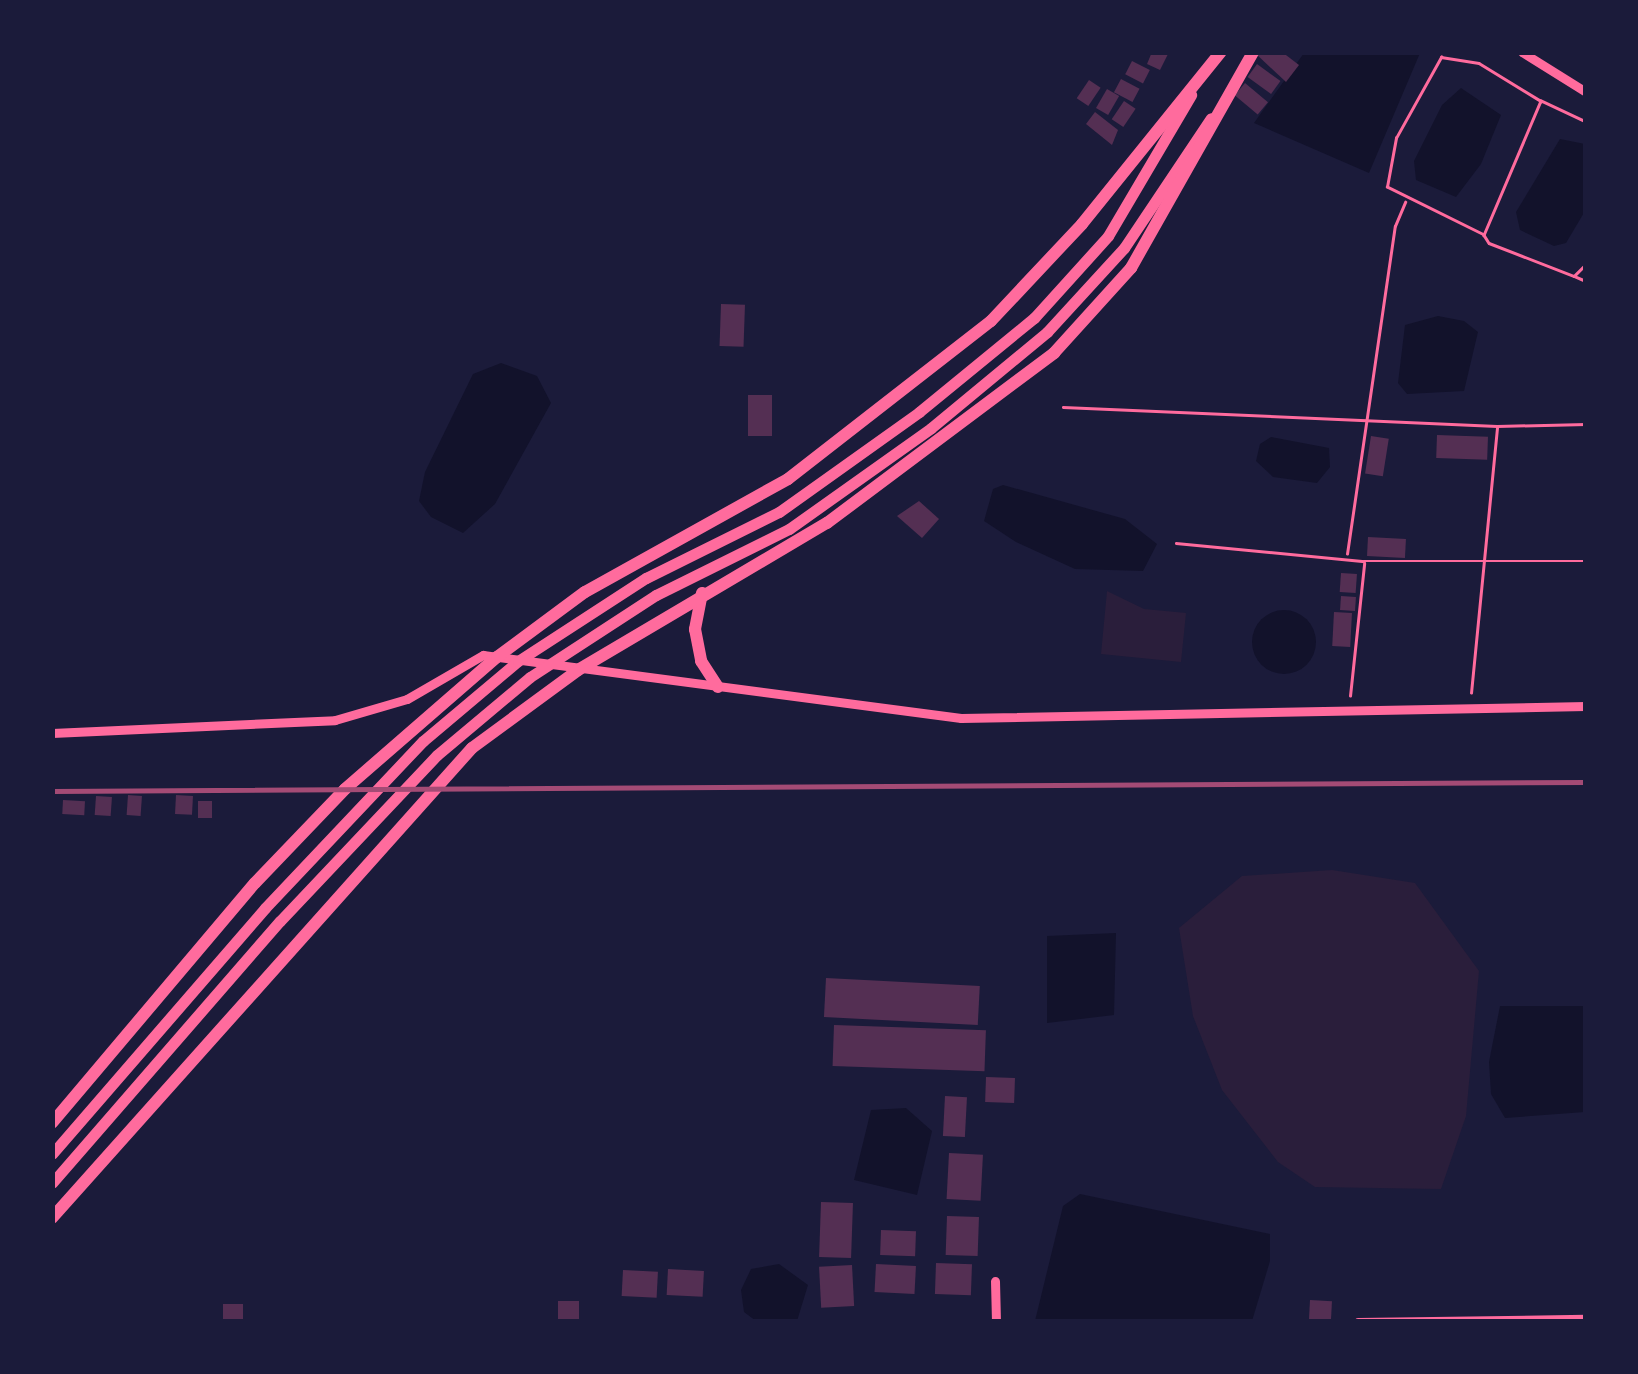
<!DOCTYPE html>
<style>
body{margin:0}
#map{position:relative;width:1638px;height:1374px;overflow:hidden;background:#1b1b3a;font-family:Poppins,sans-serif}
div>[style]{position:absolute}
.green>*{inset:0;background:#2a1e3b}
.water>*{inset:0;background:#12122b}
.round{border-radius:50%}
.building>*{inset:0;background:#542f53;transform-origin:0 0}
.path>*{height:2.5px;margin:-1.25px;padding:0 1.25px;transform-origin:1.25px;border-radius:1.25px;background:#ff6b9d}
.minor>*{height:9px;margin:-4.5px;padding:0 4.5px;transform-origin:4.5px;border-radius:4.5px;background:#ff6b9d}
.tertiary>*{height:11px;margin:-5.5px;padding:0 5.5px;transform-origin:5.5px;border-radius:5.5px;background:#ff6b9d}
.secondary>*{height:12px;margin:-6px;padding:0 6px;transform-origin:6px;border-radius:6px;background:#ff6b9d}
.rail>*{height:5px;margin:-2.5px;padding:0 2.5px;transform-origin:2.5px;border-radius:2.5px;background:#a44b75}
span{translate:-50% -50%;white-space:nowrap;text-align:center;line-height:1.15;-webkit-text-stroke:10px #1b1b3a;paint-order:stroke}
.frame{position:absolute;inset:0;border:55px solid #1b1b3a;pointer-events:none}
</style>
<div id="map">
<div class="green">
<div style="clip-path:polygon(1107px 591px,1144px 609px,1186px 613px,1181px 662px,1101px 654px)"></div>
<div style="clip-path:polygon(1332px 870px,1415px 883px,1479px 971px,1466px 1116px,1441px 1189px,1315px 1187px,1278px 1162px,1222px 1090px,1193px 1016px,1179px 928px,1242px 876px)"></div>
</div>
<div class="water">
<div style="clip-path:polygon(1304px 53px,1420px 53px,1369px 173px,1254px 123px)"></div>
<div style="clip-path:polygon(1461px 88px,1501px 115px,1481px 164px,1456px 197px,1416px 180px,1414px 161px,1442px 105px)"></div>
<div style="clip-path:polygon(1560px 139px,1585px 144px,1585px 211px,1566px 243px,1554px 246px,1520px 230px,1516px 212px)"></div>
<div style="clip-path:polygon(1438px 316px,1464px 321px,1478px 332px,1464px 391px,1407px 394px,1398px 383px,1405px 325px)"></div>
<div style="clip-path:polygon(501px 363px,537px 376px,551px 403px,495px 504px,463px 533px,431px 517px,419px 501px,425px 472px,473px 374px)"></div>
<div style="clip-path:polygon(1271px 437px,1329px 448px,1330px 467px,1317px 483px,1273px 477px,1256px 461px,1260px 444px)"></div>
<div style="clip-path:polygon(1003px 485px,1125px 519px,1157px 544px,1143px 571px,1075px 569px,1016px 542px,984px 521px,993px 489px)"></div>
<div class="round" style="left:1252px;top:610px;width:64px;height:64px"></div>
<div style="clip-path:polygon(1116px 933px,1114px 1015px,1047px 1023px,1047px 936px)"></div>
<div style="clip-path:polygon(1500px 1006px,1585px 1006px,1585px 1112px,1505px 1118px,1491px 1094px,1489px 1062px)"></div>
<div style="clip-path:polygon(906px 1108px,932px 1131px,917px 1195px,854px 1180px,871px 1110px)"></div>
<div style="clip-path:polygon(1080px 1194px,1270px 1234px,1270px 1261px,1252px 1321px,1035px 1321px,1063px 1206px)"></div>
<div style="clip-path:polygon(779px 1264px,808px 1285px,797px 1321px,756px 1321px,744px 1312px,741px 1290px,751px 1269px)"></div>
</div>
<div class="building">
<div style="clip-path:polygon(1152px 52px,1169px 52px,1160px 70px,1147px 64px)"></div>
<div style="clip-path:polygon(1254px 52px,1282px 52px,1299px 65px,1286px 82px)"></div>
<div style="left:1132px;top:61px;width:20px;height:15px;rotate:27deg"></div>
<div style="left:1257px;top:64px;width:29px;height:16px;rotate:36deg"></div>
<div style="left:1121px;top:79px;width:21px;height:15px;rotate:28deg"></div>
<div style="left:1089px;top:80px;width:14px;height:22px;rotate:34deg"></div>
<div style="left:1245px;top:83px;width:30px;height:16px;rotate:40deg"></div>
<div style="left:1107px;top:89px;width:14px;height:22px;rotate:30deg"></div>
<div style="left:1124px;top:101px;width:14px;height:22px;rotate:34deg"></div>
<div style="clip-path:polygon(1095px 112px,1118px 130px,1112px 145px,1086px 124px)"></div>
<div style="left:721px;top:304px;width:24px;height:42px;rotate:2deg"></div>
<div style="left:748px;top:395px;width:24px;height:41px"></div>
<div style="left:1437px;top:435px;width:51px;height:23px;rotate:2deg"></div>
<div style="left:1371px;top:436px;width:18px;height:38px;rotate:9deg"></div>
<div style="clip-path:polygon(919px 501px,939px 519px,922px 538px,897px 516px)"></div>
<div style="left:1368px;top:537px;width:38px;height:19px;rotate:3deg"></div>
<div style="left:1341px;top:573px;width:16px;height:19px;rotate:4deg"></div>
<div style="left:1341px;top:596px;width:15px;height:14px;rotate:4deg"></div>
<div style="left:1334px;top:612px;width:18px;height:34px;rotate:3deg"></div>
<div style="left:128px;top:795px;width:14px;height:20px;rotate:4deg"></div>
<div style="left:176px;top:795px;width:17px;height:19px;rotate:3deg"></div>
<div style="left:96px;top:796px;width:16px;height:19px;rotate:4deg"></div>
<div style="left:63px;top:800px;width:22px;height:14px;rotate:3deg"></div>
<div style="left:198px;top:801px;width:14px;height:17px"></div>
<div style="left:826px;top:978px;width:154px;height:39px;rotate:3deg"></div>
<div style="left:834px;top:1025px;width:152px;height:41px;rotate:2deg"></div>
<div style="left:986px;top:1077px;width:29px;height:25px;rotate:2deg"></div>
<div style="left:945px;top:1096px;width:22px;height:40px;rotate:3deg"></div>
<div style="left:949px;top:1153px;width:34px;height:46px;rotate:3deg"></div>
<div style="left:821px;top:1202px;width:32px;height:55px;rotate:2deg"></div>
<div style="left:947px;top:1216px;width:32px;height:39px;rotate:2deg"></div>
<div style="left:881px;top:1230px;width:35px;height:25px;rotate:2deg"></div>
<div style="left:936px;top:1263px;width:36px;height:31px;rotate:2deg"></div>
<div style="left:876px;top:1264px;width:40px;height:28px;rotate:3deg"></div>
<div style="left:852px;top:1265px;width:41px;height:33px;rotate:87deg"></div>
<div style="left:668px;top:1269px;width:36px;height:26px;rotate:3deg"></div>
<div style="left:623px;top:1270px;width:35px;height:26px;rotate:3deg"></div>
<div style="left:1310px;top:1300px;width:22px;height:20px;rotate:3deg"></div>
<div style="left:579px;top:1301px;width:21px;height:21px;rotate:90deg"></div>
<div style="left:223px;top:1304px;width:20px;height:18px"></div>
</div>
<div class="path">
<div style="left:1586px;top:122px;width:50px;rotate:-155deg"></div>
<div style="left:1541px;top:101px;width:146px;rotate:113deg"></div>
<div style="left:1484px;top:235px;width:9px;rotate:58deg"></div>
<div style="left:1489px;top:243px;width:91px;rotate:21.2deg"></div>
<div style="left:1574px;top:276px;width:17px;rotate:-45deg"></div>
<div style="left:1484px;top:235px;width:108px;rotate:-153.7deg"></div>
<div style="left:1387px;top:187px;width:50px;rotate:-79.6deg"></div>
<div style="left:1396px;top:138px;width:93px;rotate:-60.9deg"></div>
<div style="left:1441px;top:57px;width:38px;rotate:9deg"></div>
<div style="left:1479px;top:63px;width:73px;rotate:31.5deg"></div>
<div style="left:1574px;top:276px;width:13px;rotate:23deg"></div>
<div style="left:1063px;top:407px;width:434px;rotate:2.5deg"></div>
<div style="left:1497px;top:426px;width:89px;rotate:-1.3deg"></div>
<div style="left:1176px;top:543px;width:189px;rotate:5.5deg"></div>
<div style="left:1364px;top:561px;width:222px"></div>
<div style="left:1347px;top:554px;width:331px;rotate:-81.7deg"></div>
<div style="left:1395px;top:226px;width:26px;rotate:-67deg"></div>
<div style="left:1471px;top:693px;width:266px;rotate:-84.4deg"></div>
<div style="left:1350px;top:696px;width:133px;rotate:-83.9deg"></div>
</div>
<div class="minor">
<div style="left:1522px;top:52px;width:75px;rotate:32deg"></div>
<div style="left:52px;top:733px;width:283px;rotate:-2.6deg"></div>
<div style="left:335px;top:720px;width:75px;rotate:-16.3deg"></div>
<div style="left:407px;top:699px;width:88px;rotate:-30.1deg"></div>
<div style="left:483px;top:655px;width:482px;rotate:7.5deg"></div>
<div style="left:961px;top:718px;width:625px;rotate:-1.1deg"></div>
<div style="left:995px;top:1281px;width:41px;rotate:88.6deg"></div>
<div style="left:1358px;top:1322px;width:228px;rotate:-0.8deg"></div>
</div>
<div class="tertiary">
<div style="left:52px;top:1154px;width:325px;rotate:-49.1deg"></div>
<div style="left:265px;top:908px;width:230px;rotate:-46.6deg"></div>
<div style="left:423px;top:741px;width:124px;rotate:-40.1deg"></div>
<div style="left:518px;top:661px;width:153px;rotate:-33deg"></div>
<div style="left:646px;top:578px;width:148px;rotate:-26.4deg"></div>
<div style="left:779px;top:512px;width:172px;rotate:-35.5deg"></div>
<div style="left:919px;top:412px;width:149px;rotate:-39.3deg"></div>
<div style="left:1034px;top:318px;width:110px;rotate:-47.9deg"></div>
<div style="left:1108px;top:236px;width:164px;rotate:-59.5deg"></div>
<div style="left:52px;top:1183px;width:347px;rotate:-49deg"></div>
<div style="left:280px;top:921px;width:228px;rotate:-46.6deg"></div>
<div style="left:437px;top:755px;width:121px;rotate:-40deg"></div>
<div style="left:530px;top:677px;width:150px;rotate:-33.1deg"></div>
<div style="left:656px;top:595px;width:148px;rotate:-26.4deg"></div>
<div style="left:789px;top:529px;width:174px;rotate:-35.4deg"></div>
<div style="left:931px;top:428px;width:151px;rotate:-39.6deg"></div>
<div style="left:1047px;top:332px;width:114px;rotate:-47.5deg"></div>
<div style="left:1124px;top:248px;width:156px;rotate:-56.2deg"></div>
</div>
<div class="secondary">
<div style="left:702px;top:593px;width:37px;rotate:101deg"></div>
<div style="left:695px;top:629px;width:33px;rotate:79deg"></div>
<div style="left:701px;top:661px;width:31px;rotate:57deg"></div>
<div style="left:52px;top:1123px;width:314px;rotate:-49.8deg"></div>
<div style="left:255px;top:883px;width:130px;rotate:-46.2deg"></div>
<div style="left:345px;top:789px;width:201px;rotate:-41deg"></div>
<div style="left:497px;top:657px;width:109px;rotate:-36.5deg"></div>
<div style="left:585px;top:592px;width:232px;rotate:-29.1deg"></div>
<div style="left:788px;top:479px;width:257px;rotate:-37.9deg"></div>
<div style="left:991px;top:321px;width:133px;rotate:-46.8deg"></div>
<div style="left:1082px;top:224px;width:221px;rotate:-51.1deg"></div>
<div style="left:52px;top:1218px;width:630px;rotate:-48.22deg"></div>
<div style="left:472px;top:748px;width:132px;rotate:-36.3deg"></div>
<div style="left:578px;top:670px;width:289px;rotate:-30.6deg"></div>
<div style="left:827px;top:523px;width:284px;rotate:-36.8deg"></div>
<div style="left:1054px;top:353px;width:115px;rotate:-47.8deg"></div>
<div style="left:1131px;top:268px;width:248px;rotate:-60.5deg"></div>
</div>
<div class="rail">
<div style="left:52px;top:791px;width:1534px;rotate:-0.34deg"></div>
</div>
<div class="frame"></div>
</div>
